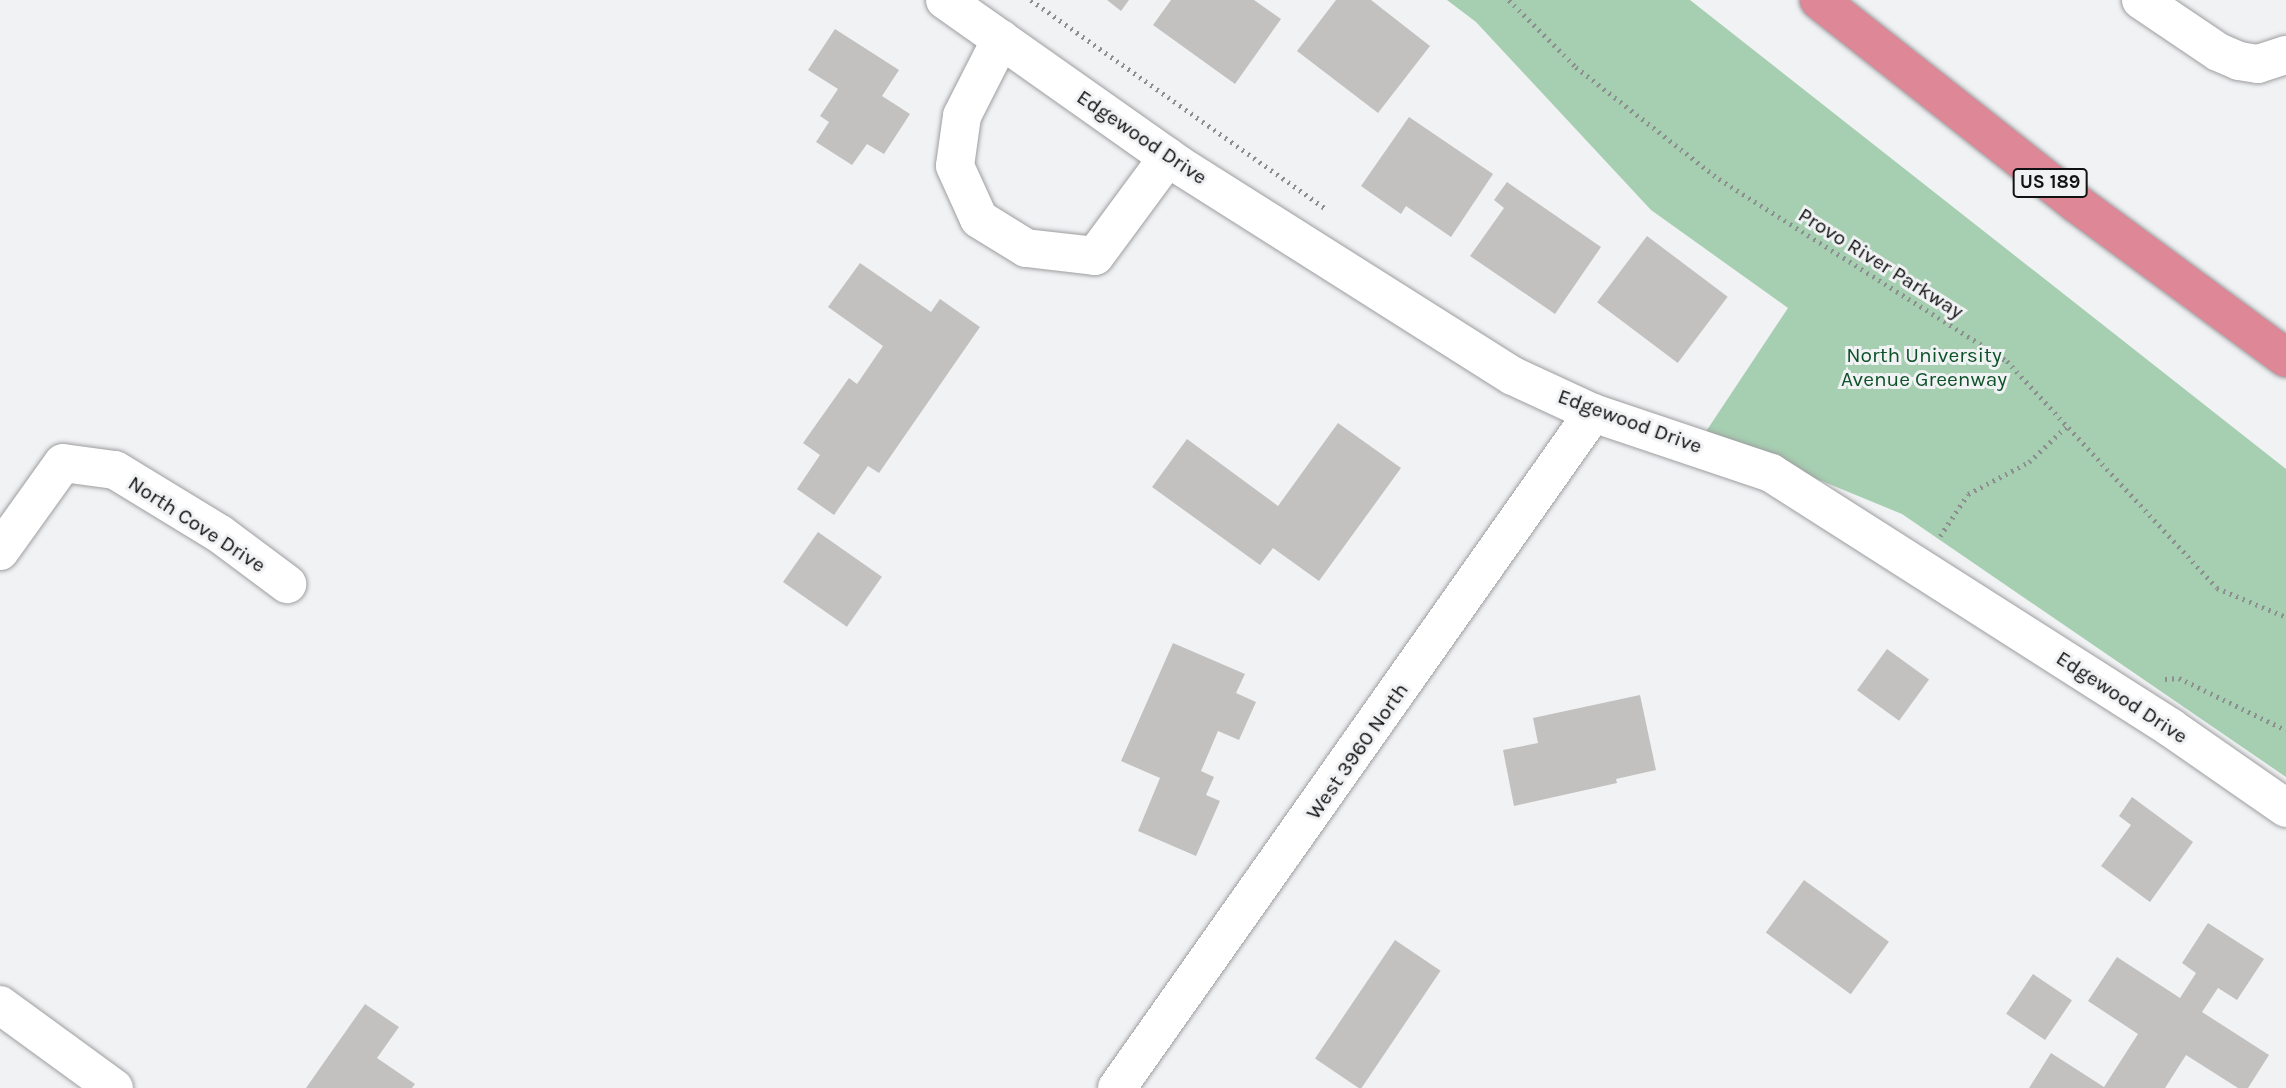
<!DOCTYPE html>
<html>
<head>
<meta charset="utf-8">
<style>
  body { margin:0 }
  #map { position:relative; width:2286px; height:1088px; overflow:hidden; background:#f1f2f4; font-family:Karla,sans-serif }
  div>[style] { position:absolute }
  .green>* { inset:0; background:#a6ceb0 }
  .building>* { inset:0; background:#c2c1bf; transform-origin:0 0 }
  .path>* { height:4.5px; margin-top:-2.25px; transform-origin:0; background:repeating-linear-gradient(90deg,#8d8e8f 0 2px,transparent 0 7px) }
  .roads { filter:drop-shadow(0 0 2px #9e9ea0) drop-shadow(0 0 2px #9e9ea0) }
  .minor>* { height:38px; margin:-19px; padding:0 19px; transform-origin:19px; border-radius:19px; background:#fff }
  .highway>* { height:38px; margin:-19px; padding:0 19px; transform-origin:19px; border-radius:19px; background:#dd8797 }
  span { translate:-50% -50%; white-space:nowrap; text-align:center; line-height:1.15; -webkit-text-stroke:6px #f1f2f4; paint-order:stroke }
  .shield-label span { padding:2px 5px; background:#f1f2f4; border:2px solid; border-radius:5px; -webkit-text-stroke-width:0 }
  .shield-label { font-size:19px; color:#121213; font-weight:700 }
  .street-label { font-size:21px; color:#121213 }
  .park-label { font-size:21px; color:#0e522a }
</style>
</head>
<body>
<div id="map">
  <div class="green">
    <i style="clip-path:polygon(1447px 0,1690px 0,2286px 469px,2286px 777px,1902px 514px,1705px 433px,1788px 308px,1651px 210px,1476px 22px)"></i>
  </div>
  <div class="building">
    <i style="clip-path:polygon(1107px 0,1129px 0,1121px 11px)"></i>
    <i style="clip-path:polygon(1171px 0,1254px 0,1281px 19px,1235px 84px,1153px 25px)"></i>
    <i style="clip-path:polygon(1336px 0,1371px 0,1430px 46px,1378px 113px,1297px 51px)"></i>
    <i style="clip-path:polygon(835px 29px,899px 70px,882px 96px,910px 114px,884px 154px,867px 144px,852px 165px,816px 142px,829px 122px,820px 116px,838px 89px,808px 70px)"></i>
    <i style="clip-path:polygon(1409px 117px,1493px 174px,1451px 237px,1406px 206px,1401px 214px,1361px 186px)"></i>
    <i style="clip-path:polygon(1507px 182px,1601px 247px,1555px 314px,1470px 256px,1504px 208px,1494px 200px)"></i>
    <i style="left:1647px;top:236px;width:101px;height:83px;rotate:37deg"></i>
    <i style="clip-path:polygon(860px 263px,931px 312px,940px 299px,980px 327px,879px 473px,868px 466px,834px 515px,797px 489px,820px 455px,803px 443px,849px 378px,857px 384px,883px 346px,828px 307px)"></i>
    <i style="clip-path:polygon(1338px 423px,1401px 468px,1319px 581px,1273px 548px,1260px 565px,1152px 487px,1187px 439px,1278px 506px)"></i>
    <i style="left:818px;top:532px;width:78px;height:61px;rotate:35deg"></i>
    <i style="clip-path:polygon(1173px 643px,1245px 674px,1236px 693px,1256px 702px,1239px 740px,1218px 731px,1201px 771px,1214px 777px,1206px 795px,1220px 801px,1196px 856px,1138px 831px,1160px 778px,1121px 761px)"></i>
    <i style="left:1887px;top:649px;width:52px;height:51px;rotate:36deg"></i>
    <i style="clip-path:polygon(1640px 695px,1656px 770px,1616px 779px,1617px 783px,1514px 806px,1503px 750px,1538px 743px,1533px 718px)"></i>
    <i style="clip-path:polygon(2132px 797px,2193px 842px,2150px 902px,2101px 866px,2131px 825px,2119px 816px)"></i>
    <i style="left:1804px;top:880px;width:105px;height:65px;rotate:36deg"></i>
    <i style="clip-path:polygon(2208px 923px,2264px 959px,2237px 1000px,2218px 988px,2202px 1012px,2269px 1055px,2248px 1088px,2238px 1088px,2186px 1055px,2165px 1088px,2029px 1088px,2051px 1053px,2104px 1087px,2138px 1034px,2088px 1001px,2117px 957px,2180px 998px,2196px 973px,2182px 963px)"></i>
    <i style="left:1395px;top:940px;width:55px;height:143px;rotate:34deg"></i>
    <i style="left:2033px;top:974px;width:47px;height:48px;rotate:34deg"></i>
    <i style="clip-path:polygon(365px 1004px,399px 1027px,377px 1058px,415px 1084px,412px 1088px,306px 1088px)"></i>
  </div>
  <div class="path">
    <i style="left:1031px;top:0;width:362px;rotate:35.3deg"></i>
    <i style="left:1509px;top:0;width:95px;rotate:45deg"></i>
    <i style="left:1576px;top:67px;width:182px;rotate:38.1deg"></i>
    <i style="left:1719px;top:179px;width:341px;rotate:32.3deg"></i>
    <i style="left:2007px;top:361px;width:309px;rotate:47.2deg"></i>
    <i style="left:2217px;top:588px;width:75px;rotate:22.8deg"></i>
    <i style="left:1940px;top:536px;width:50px;rotate:-56.3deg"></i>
    <i style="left:1968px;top:494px;width:69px;rotate:-27.7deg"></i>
    <i style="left:2029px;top:462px;width:52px;rotate:-43.5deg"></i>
    <i style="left:2165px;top:679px;width:14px;rotate:-4deg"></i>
    <i style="left:2179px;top:678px;width:119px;rotate:25.9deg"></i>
  </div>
  <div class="roads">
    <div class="minor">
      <i style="left:945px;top:0;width:286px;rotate:35.2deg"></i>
      <i style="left:1179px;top:165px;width:395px;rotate:32.3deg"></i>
      <i style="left:1513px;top:376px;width:88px;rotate:24.8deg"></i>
      <i style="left:1593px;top:413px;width:188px;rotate:18.6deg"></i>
      <i style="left:1771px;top:473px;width:474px;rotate:32.5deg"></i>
      <i style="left:2171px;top:728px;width:140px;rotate:34.8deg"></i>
      <i style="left:2141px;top:0;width:93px;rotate:34deg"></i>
      <i style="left:2218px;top:52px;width:23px;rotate:23deg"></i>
      <i style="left:2239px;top:61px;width:19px;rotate:9deg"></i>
      <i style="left:2258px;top:64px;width:29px;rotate:-18deg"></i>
      <i style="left:1001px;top:39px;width:86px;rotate:116.9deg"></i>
      <i style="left:962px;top:116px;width:50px;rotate:98deg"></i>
      <i style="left:955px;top:166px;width:58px;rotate:65.6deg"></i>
      <i style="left:979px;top:219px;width:55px;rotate:31.7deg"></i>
      <i style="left:1026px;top:248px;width:69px;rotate:6.6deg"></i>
      <i style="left:1095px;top:256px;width:123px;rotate:-53.6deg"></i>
      <i style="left:0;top:551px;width:108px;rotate:-54.4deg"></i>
      <i style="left:63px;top:463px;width:52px;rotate:7.7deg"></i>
      <i style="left:115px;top:470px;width:123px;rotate:31.4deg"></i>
      <i style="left:220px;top:534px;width:84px;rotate:36.7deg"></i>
      <i style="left:0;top:1005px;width:141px;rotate:36.1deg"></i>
      <i style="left:1117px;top:1088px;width:826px;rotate:-54.81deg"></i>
    </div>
    <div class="highway">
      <i style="left:1819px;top:0;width:328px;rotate:38.3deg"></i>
      <i style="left:2076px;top:203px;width:261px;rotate:36.4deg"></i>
    </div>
  </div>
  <div class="shield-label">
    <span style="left:2050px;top:183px">US 189</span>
  </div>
  <div class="street-label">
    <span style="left:1142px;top:137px;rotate:34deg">Edgewood Drive</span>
    <span style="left:1881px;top:263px;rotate:32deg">Provo River Parkway</span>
    <span style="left:1630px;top:421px;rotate:20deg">Edgewood Drive</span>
    <span style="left:197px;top:524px;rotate:33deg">North Cove Drive</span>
    <span style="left:2122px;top:697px;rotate:33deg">Edgewood Drive</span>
    <span style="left:1357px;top:751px;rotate:-55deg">West 3960 North</span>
  </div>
  <div class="park-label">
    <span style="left:1924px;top:367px">North University<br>Avenue Greenway</span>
  </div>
</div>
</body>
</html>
